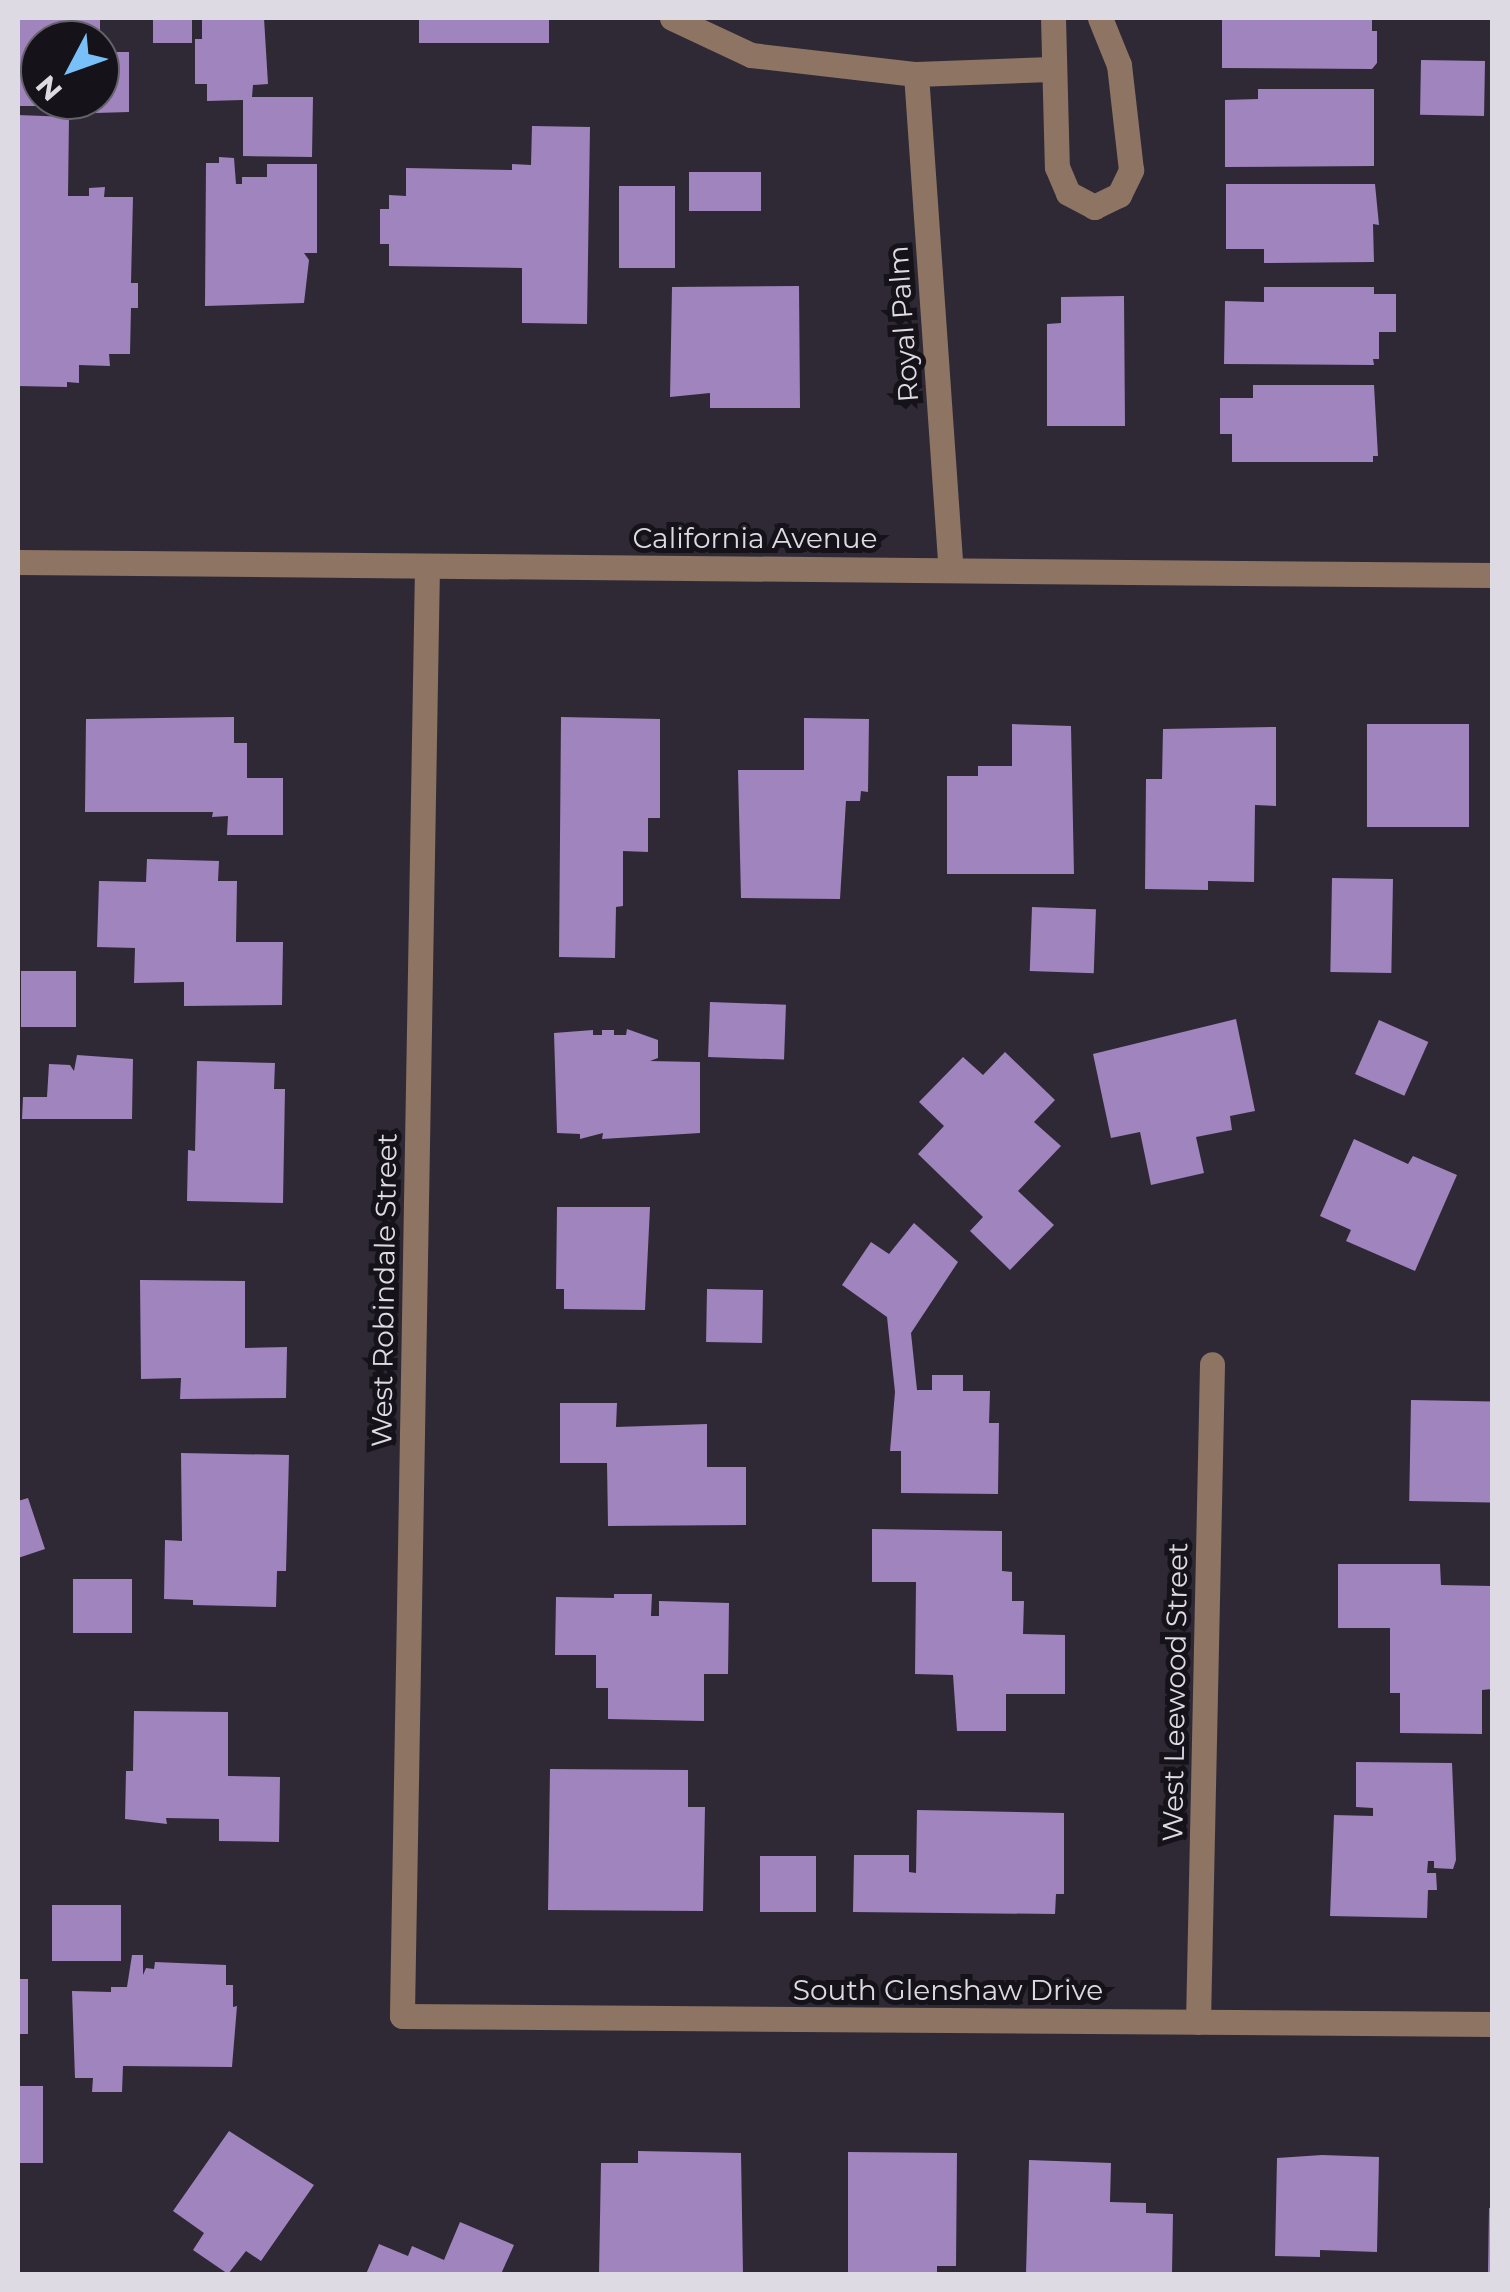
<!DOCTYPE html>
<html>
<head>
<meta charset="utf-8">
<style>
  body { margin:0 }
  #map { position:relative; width:1510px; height:2292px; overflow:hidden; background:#2f2936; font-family:Montserrat,sans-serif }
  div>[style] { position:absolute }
  .building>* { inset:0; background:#9f84be; transform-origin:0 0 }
  .minor>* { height:25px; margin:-12.5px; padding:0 12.5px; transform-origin:12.5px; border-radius:12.5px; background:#8d7463 }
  span { translate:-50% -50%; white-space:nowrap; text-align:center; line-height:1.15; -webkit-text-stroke:10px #151319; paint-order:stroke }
  .street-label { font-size:28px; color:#dedae3 }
  .frame { position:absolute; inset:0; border:20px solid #dedae3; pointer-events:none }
  .north { position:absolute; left:20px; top:20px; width:100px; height:100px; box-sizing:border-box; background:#151319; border:2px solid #65636a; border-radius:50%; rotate:229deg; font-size:28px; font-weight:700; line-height:40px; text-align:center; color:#dedae3 }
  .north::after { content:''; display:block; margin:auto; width:35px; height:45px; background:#79bff8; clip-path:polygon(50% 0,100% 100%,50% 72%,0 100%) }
</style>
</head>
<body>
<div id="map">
  <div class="building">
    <i style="clip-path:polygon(18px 18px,100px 18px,100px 40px,40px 40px,40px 100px,100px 100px,100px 52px,129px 52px,129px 112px,95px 113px,96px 106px,18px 106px)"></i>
    <i style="left:153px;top:18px;width:39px;height:25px"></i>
    <i style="clip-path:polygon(202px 18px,264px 18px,268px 84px,253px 85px,252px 97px,313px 97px,312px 157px,243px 156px,243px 100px,207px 101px,207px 84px,195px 84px,195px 39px,202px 39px)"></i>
    <i style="left:419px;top:18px;width:130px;height:25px"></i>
    <i style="clip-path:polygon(1222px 18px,1372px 18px,1372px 31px,1377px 31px,1377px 63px,1372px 69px,1222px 68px)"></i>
    <i style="left:1485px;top:61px;width:55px;height:64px;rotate:91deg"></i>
    <i style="clip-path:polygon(1258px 89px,1374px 89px,1374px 166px,1225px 167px,1225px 100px,1258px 99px)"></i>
    <i style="clip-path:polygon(18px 115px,69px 117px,68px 196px,89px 196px,89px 188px,105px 187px,104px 197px,133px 197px,131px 283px,138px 283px,138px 308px,131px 308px,130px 354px,109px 354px,110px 366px,79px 365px,79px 383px,67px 382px,67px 387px,18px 386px)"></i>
    <i style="clip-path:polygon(532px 126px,590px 127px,587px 324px,522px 323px,522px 268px,389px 266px,389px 244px,380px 244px,380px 209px,389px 209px,389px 195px,406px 196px,406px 168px,512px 170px,512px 164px,531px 165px)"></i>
    <i style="clip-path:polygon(219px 157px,234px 158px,236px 184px,242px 184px,242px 177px,267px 177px,267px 164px,317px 164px,317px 253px,304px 253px,309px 260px,304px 303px,205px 306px,206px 163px,219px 163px)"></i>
    <i style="left:761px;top:172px;width:39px;height:72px;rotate:90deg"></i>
    <i style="clip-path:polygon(1226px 184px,1375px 184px,1379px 225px,1373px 224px,1374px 262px,1264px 263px,1264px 249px,1226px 249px)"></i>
    <i style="left:619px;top:186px;width:56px;height:82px"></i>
    <i style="clip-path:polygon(799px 286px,800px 408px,710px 408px,710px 393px,670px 397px,672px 287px)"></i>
    <i style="clip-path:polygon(1264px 287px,1374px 287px,1374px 294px,1396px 294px,1396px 332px,1379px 332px,1379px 359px,1373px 359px,1374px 365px,1224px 364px,1225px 301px,1264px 302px)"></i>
    <i style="clip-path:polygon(1124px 296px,1125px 426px,1047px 426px,1047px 324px,1061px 323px,1061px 297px)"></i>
    <i style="clip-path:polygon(1253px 385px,1374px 385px,1378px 456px,1373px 456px,1373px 462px,1232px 462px,1232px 434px,1220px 434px,1220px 398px,1253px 398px)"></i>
    <i style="clip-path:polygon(234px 717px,234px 743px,247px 743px,247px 778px,283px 778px,283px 835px,227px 835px,228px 816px,212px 817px,213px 812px,85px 812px,86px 719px)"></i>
    <i style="clip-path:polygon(561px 717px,660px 719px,660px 818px,648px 818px,648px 852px,623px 851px,623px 906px,616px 907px,615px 958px,559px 957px)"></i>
    <i style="clip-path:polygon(804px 718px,869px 719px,868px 792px,861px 791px,860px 801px,846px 801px,840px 899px,741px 898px,738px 770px,804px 770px)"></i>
    <i style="clip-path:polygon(1012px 724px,1071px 726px,1074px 874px,947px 874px,947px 776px,978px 776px,978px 766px,1012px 766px)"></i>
    <i style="left:1469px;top:724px;width:103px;height:102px;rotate:90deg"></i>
    <i style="clip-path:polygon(1276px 727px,1276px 806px,1255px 805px,1254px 882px,1208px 881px,1208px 890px,1145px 889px,1146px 779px,1162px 779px,1163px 729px)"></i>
    <i style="clip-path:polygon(147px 859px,219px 861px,218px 881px,237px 881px,236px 942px,283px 942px,282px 1005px,184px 1006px,184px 982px,134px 983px,135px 948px,97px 947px,99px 881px,146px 882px)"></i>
    <i style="left:1332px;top:878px;width:61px;height:94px;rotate:1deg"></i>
    <i style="left:1032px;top:907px;width:64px;height:64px;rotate:2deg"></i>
    <i style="left:21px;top:971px;width:55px;height:56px"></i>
    <i style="left:710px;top:1002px;width:76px;height:55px;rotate:2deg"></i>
    <i style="clip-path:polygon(1236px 1019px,1255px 1111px,1230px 1116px,1232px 1130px,1196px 1137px,1204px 1173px,1151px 1185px,1140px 1132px,1111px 1138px,1093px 1054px)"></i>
    <i style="left:1379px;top:1020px;width:54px;height:59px;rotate:24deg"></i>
    <i style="clip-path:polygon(627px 1029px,658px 1040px,658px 1058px,650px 1061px,700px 1062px,700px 1133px,602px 1139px,603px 1133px,580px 1139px,580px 1134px,557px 1133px,554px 1033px,593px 1030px,593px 1035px,602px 1035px,602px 1030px,614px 1030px,614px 1035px,626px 1035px)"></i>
    <i style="clip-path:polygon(1005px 1052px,1055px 1100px,1034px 1122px,1061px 1146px,1018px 1191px,1054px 1225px,1010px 1270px,970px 1231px,983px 1217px,918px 1154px,944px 1126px,919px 1102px,963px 1057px,983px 1075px)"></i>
    <i style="clip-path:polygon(77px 1055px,133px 1059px,132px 1119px,22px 1119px,23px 1097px,47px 1097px,49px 1064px,70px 1065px,74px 1071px)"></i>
    <i style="clip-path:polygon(197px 1061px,275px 1063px,274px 1089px,285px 1089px,283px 1203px,187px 1201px,188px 1150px,195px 1151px)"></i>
    <i style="clip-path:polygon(1354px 1139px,1408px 1164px,1413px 1156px,1457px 1175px,1415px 1271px,1346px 1241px,1351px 1230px,1320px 1216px)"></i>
    <i style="clip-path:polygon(557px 1207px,650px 1207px,645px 1310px,564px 1309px,564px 1289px,556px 1289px)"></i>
    <i style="clip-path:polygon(914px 1223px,958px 1262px,911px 1333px,917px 1390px,932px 1390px,932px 1375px,963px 1375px,963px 1391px,990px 1391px,989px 1423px,999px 1423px,998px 1494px,901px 1493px,901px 1451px,890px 1451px,895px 1392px,887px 1317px,842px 1285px,871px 1242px,889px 1254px)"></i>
    <i style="clip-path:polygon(140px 1280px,245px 1281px,245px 1348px,287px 1347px,286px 1398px,180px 1399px,181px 1378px,141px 1379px)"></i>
    <i style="left:707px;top:1289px;width:56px;height:53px;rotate:1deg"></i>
    <i style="left:1411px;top:1400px;width:81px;height:101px;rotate:1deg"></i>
    <i style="clip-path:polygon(560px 1403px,617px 1403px,616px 1427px,707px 1424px,707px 1467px,746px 1467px,746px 1525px,608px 1526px,607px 1463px,560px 1463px)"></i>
    <i style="clip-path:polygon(181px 1453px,289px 1455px,286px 1571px,277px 1571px,276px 1607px,193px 1605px,193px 1600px,164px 1599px,165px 1540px,182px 1541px)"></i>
    <i style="clip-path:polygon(28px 1498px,45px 1549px,18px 1558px,18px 1501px)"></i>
    <i style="clip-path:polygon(872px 1529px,1002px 1531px,1002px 1571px,1012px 1572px,1012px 1601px,1024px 1601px,1023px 1634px,1065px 1635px,1065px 1694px,1006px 1694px,1006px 1731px,957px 1731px,953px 1675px,915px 1674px,916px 1582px,872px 1582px)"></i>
    <i style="clip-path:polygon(1338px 1564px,1440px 1564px,1441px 1585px,1492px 1586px,1492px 1689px,1482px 1690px,1482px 1734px,1400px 1733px,1400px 1693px,1390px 1693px,1390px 1628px,1338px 1628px)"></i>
    <i style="left:73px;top:1579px;width:59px;height:54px"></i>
    <i style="clip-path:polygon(614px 1594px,652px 1594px,651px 1616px,659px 1616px,659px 1601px,729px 1603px,728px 1674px,704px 1674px,704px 1721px,608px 1719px,608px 1688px,596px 1688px,596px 1655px,555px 1655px,556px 1597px,614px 1598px)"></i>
    <i style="clip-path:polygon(134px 1711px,228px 1712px,228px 1776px,280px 1777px,279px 1842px,219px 1841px,219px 1819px,166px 1818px,167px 1824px,125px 1819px,126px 1771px,133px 1771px)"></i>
    <i style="clip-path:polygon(1356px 1762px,1452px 1763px,1456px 1860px,1453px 1869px,1434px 1868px,1434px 1861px,1428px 1861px,1427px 1873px,1436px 1873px,1437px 1890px,1428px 1890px,1427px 1918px,1330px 1916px,1334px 1815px,1373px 1816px,1373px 1808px,1356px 1807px)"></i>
    <i style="clip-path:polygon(550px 1769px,688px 1770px,688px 1807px,705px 1807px,703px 1911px,548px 1910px)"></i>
    <i style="clip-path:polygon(917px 1810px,1064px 1813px,1064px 1894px,1056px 1894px,1055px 1914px,853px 1912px,854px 1855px,909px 1855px,909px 1872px,916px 1873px)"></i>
    <i style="left:760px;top:1856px;width:56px;height:56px"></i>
    <i style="left:121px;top:1905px;width:56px;height:69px;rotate:90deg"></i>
    <i style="clip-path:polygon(132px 1955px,143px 1955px,143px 1975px,146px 1968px,154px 1969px,155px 1962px,226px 1965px,226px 1985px,233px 1985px,233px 2007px,237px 2006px,232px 2067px,123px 2066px,122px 2092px,92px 2092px,93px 2078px,75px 2078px,72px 1991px,111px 1992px,111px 1987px,127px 1987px)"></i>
    <i style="left:18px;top:1979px;width:10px;height:55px"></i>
    <i style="left:18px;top:2086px;width:25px;height:77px"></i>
    <i style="clip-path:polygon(229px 2131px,314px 2185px,261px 2261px,246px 2251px,228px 2274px,193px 2250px,204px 2233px,173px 2211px)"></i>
    <i style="clip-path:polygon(638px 2151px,741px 2153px,743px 2274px,599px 2274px,601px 2163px,638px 2163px)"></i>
    <i style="clip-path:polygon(848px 2152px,957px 2153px,956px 2266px,937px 2266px,937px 2274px,848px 2274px)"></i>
    <i style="clip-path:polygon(1322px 2155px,1379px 2157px,1377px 2252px,1320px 2250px,1320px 2257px,1275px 2256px,1277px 2158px)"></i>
    <i style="clip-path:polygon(1029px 2160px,1111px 2163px,1110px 2202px,1146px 2203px,1146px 2213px,1173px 2214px,1172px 2274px,1026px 2274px)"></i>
    <i style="clip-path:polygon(1489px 2208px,1492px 2208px,1492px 2274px,1488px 2274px)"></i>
    <i style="clip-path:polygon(460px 2222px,514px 2245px,501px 2274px,366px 2274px,379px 2244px,408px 2256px,412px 2246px,444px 2260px)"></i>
  </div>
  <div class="minor">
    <i style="left:672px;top:18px;width:87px;rotate:25.1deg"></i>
    <i style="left:751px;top:55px;width:166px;rotate:6.6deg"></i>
    <i style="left:916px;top:74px;width:135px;rotate:-2.1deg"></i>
    <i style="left:1053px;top:18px;width:149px;rotate:88.5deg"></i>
    <i style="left:1057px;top:167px;width:28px;rotate:67deg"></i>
    <i style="left:1068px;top:193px;width:30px;rotate:28deg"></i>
    <i style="left:1094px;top:207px;width:28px;rotate:-26deg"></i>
    <i style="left:1119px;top:195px;width:28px;rotate:-64deg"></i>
    <i style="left:1131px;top:170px;width:106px;rotate:-96.5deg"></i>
    <i style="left:1119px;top:65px;width:51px;rotate:-112deg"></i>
    <i style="left:916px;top:74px;width:497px;rotate:86deg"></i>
    <i style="left:18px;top:562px;width:1474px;rotate:0.51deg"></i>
    <i style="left:427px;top:566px;width:1450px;rotate:90.99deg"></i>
    <i style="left:402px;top:2016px;width:1090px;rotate:0.42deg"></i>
    <i style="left:1198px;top:2022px;width:658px;rotate:-88.78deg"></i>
  </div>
  <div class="street-label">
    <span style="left:903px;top:324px;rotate:-94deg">Royal Palm</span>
    <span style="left:755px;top:538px">California Avenue</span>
    <span style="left:384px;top:1290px;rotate:-89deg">West Robindale Street</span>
    <span style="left:1175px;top:1692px;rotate:-89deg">West Leewood Street</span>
    <span style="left:948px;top:1990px">South Glenshaw Drive</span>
  </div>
  <div class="frame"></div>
  <div class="north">N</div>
</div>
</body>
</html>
